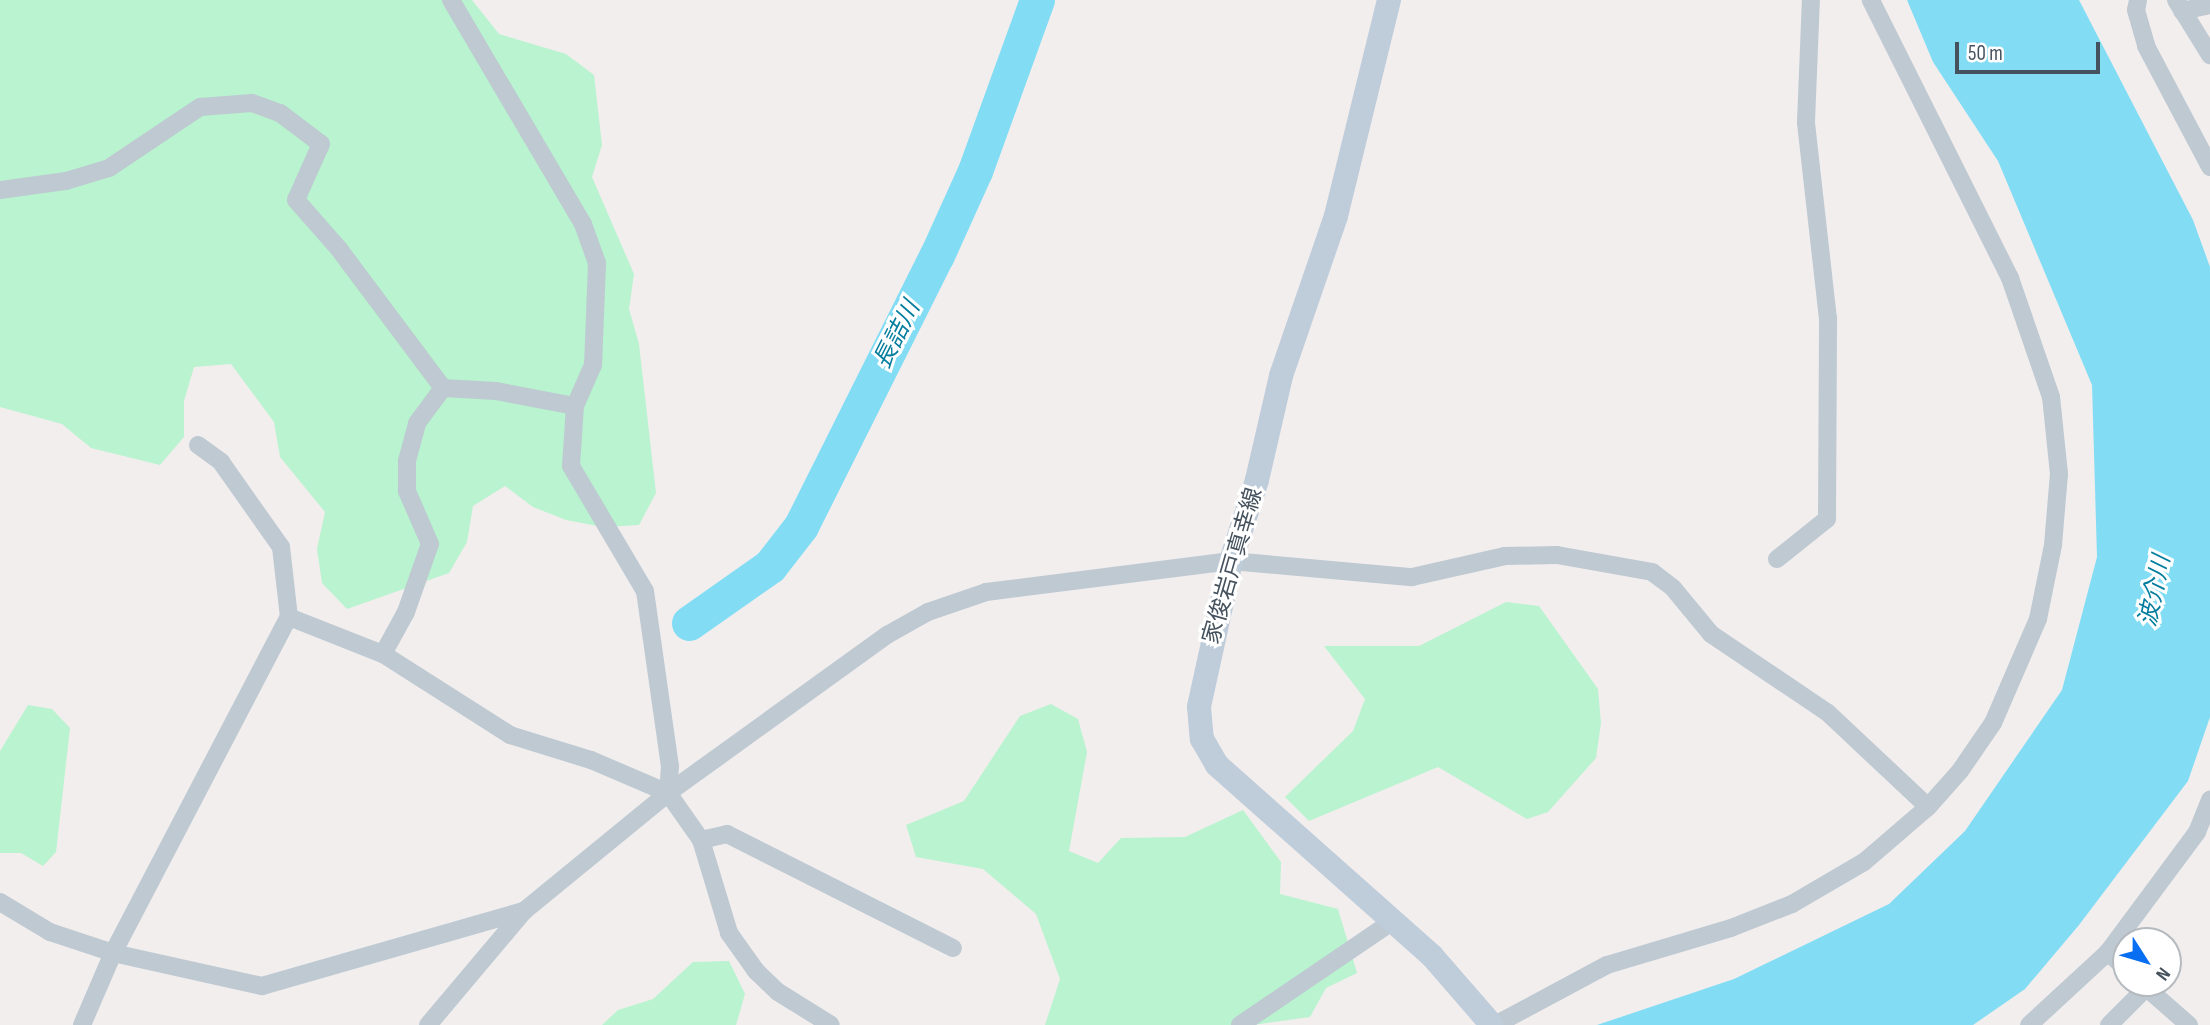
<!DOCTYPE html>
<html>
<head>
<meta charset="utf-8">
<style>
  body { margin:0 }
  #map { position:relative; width:2210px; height:1025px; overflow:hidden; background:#f2eeee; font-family:"Sofia Sans Condensed","Noto Sans JP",sans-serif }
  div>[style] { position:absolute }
  .green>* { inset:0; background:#b9f3cf }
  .water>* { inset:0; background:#82ddf4 }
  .river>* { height:35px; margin:-17.5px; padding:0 17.5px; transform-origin:17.5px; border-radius:17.5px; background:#82ddf4 }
  .street>* { height:18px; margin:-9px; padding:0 9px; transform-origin:9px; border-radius:9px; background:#bec9d2 }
  .secondary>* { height:24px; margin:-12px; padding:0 12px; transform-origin:12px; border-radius:12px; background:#bfccda }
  span { translate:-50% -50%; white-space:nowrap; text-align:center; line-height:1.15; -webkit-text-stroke:6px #fff; paint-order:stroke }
  .street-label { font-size:23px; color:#45525e }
  .water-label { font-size:24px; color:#037d9d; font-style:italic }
  .north { position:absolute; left:2112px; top:927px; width:70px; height:70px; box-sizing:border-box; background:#fff; border:2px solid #b5babf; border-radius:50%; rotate:127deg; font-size:19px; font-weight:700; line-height:28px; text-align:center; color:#45525e }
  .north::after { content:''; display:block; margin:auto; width:24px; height:32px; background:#086ef2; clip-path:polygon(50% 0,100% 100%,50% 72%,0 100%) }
  .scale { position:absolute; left:1955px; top:42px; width:145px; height:32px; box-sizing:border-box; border:4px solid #45525e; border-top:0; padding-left:9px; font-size:21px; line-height:24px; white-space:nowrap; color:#45525e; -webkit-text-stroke:5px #fff; paint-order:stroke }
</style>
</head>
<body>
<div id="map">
  <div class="green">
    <i style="clip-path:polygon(0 0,472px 0,499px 34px,566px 54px,594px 75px,602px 145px,592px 177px,634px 274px,629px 309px,639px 344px,656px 493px,639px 525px,603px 527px,566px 520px,533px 507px,505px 486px,473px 506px,467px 542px,449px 573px,347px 609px,322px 583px,317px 549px,325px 512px,280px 457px,274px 422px,231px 364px,194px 367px,184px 401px,184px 437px,160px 465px,91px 448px,62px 424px,0 407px)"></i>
    <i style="clip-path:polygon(1506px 602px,1539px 606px,1598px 689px,1601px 723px,1596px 758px,1548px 812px,1527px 819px,1438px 767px,1309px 821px,1285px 797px,1353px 731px,1365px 699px,1324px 646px,1419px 646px)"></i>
    <i style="clip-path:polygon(1051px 704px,1078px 719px,1087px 752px,1069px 851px,1098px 863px,1121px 838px,1185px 837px,1243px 810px,1281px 862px,1280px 894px,1338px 909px,1357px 973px,1326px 988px,1310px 1017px,1253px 1025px,1045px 1025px,1060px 979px,1036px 914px,983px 869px,916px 857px,906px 825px,964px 801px,1020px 716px)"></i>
    <i style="clip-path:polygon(28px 705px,52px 709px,70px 728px,56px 852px,43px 866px,21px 853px,0 853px,0 751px)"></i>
    <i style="clip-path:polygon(729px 961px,745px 994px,736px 1025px,602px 1025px,618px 1010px,653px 999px,693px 962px)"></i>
  </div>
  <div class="water">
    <i style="clip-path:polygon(1907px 0,2079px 0,2193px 220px,2210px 267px,2210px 717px,2188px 781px,2079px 925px,2025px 989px,1973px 1025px,1597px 1025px,1734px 979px,1889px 904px,1965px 831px,2062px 690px,2097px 557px,2092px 385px,1998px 161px,1933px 62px)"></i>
  </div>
  <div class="river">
    <i style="left:689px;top:623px;width:99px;rotate:-35.1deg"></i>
    <i style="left:770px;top:566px;width:51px;rotate:-52.2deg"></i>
    <i style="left:801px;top:526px;width:303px;rotate:-63.4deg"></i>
    <i style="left:937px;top:255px;width:92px;rotate:-65.7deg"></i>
    <i style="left:975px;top:171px;width:182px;rotate:-70.1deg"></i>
  </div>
  <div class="street">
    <i style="left:451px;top:0;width:260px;rotate:59.5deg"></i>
    <i style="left:583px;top:224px;width:41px;rotate:70.3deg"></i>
    <i style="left:597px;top:263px;width:102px;rotate:92.2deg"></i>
    <i style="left:593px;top:365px;width:45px;rotate:113.7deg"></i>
    <i style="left:575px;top:406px;width:60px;rotate:93.8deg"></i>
    <i style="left:571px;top:466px;width:145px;rotate:59.4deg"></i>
    <i style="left:645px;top:591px;width:177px;rotate:81.9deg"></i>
    <i style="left:670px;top:766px;width:27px;rotate:94deg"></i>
    <i style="left:2138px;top:0;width:10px;rotate:101deg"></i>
    <i style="left:2136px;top:10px;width:37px;rotate:74deg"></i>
    <i style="left:2146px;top:46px;width:137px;rotate:62.1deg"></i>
    <i style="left:2176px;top:0;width:65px;rotate:58.3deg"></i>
    <i style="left:2182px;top:11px;width:29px;rotate:-12deg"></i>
    <i style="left:0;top:190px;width:67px;rotate:-7.8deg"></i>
    <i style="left:66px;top:181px;width:45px;rotate:-16.8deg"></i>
    <i style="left:109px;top:168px;width:110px;rotate:-33.8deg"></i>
    <i style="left:200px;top:107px;width:52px;rotate:-4.4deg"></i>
    <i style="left:252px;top:103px;width:30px;rotate:20deg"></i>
    <i style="left:280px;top:113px;width:51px;rotate:37.1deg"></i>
    <i style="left:321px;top:144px;width:61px;rotate:114.1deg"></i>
    <i style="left:296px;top:200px;width:65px;rotate:48.7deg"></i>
    <i style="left:339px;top:249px;width:174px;rotate:53.2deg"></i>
    <i style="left:443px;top:388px;width:53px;rotate:3.2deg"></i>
    <i style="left:496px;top:391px;width:80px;rotate:10.8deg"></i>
    <i style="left:198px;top:445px;width:29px;rotate:36deg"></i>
    <i style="left:221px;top:462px;width:104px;rotate:54.8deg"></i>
    <i style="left:281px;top:547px;width:70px;rotate:83.5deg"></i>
    <i style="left:1777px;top:559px;width:64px;rotate:-38.7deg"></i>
    <i style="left:1827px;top:519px;width:200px;rotate:-89.7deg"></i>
    <i style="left:1828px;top:319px;width:198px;rotate:-96.4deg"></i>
    <i style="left:1806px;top:122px;width:122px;rotate:-87.7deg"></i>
    <i style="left:383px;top:654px;width:48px;rotate:-61.3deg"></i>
    <i style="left:406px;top:612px;width:72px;rotate:-70.6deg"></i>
    <i style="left:430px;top:544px;width:58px;rotate:-113.5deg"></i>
    <i style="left:407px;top:491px;width:30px;rotate:-90deg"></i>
    <i style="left:407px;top:461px;width:39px;rotate:-75deg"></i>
    <i style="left:417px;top:423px;width:44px;rotate:-53.4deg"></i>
    <i style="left:701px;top:840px;width:27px;rotate:-13deg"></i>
    <i style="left:727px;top:834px;width:253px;rotate:26.8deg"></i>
    <i style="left:0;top:902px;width:58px;rotate:31deg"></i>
    <i style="left:50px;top:932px;width:66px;rotate:18.4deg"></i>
    <i style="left:113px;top:953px;width:153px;rotate:12.5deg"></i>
    <i style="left:262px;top:986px;width:273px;rotate:-16deg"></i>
    <i style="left:2126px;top:969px;width:25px;rotate:-137deg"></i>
    <i style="left:2108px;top:952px;width:149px;rotate:-53.4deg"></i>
    <i style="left:2197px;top:832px;width:35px;rotate:-68deg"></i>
    <i style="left:2141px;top:983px;width:64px;rotate:41.2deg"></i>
    <i style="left:82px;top:1025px;width:78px;rotate:-66.7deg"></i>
    <i style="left:113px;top:953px;width:379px;rotate:-62.4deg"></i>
    <i style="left:289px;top:617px;width:101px;rotate:21.5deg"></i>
    <i style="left:383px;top:654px;width:151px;rotate:32.5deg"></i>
    <i style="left:510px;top:735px;width:85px;rotate:17.2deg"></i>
    <i style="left:591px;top:760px;width:84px;rotate:23.2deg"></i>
    <i style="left:668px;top:793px;width:57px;rotate:54.9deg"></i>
    <i style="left:701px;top:840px;width:97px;rotate:73.2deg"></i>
    <i style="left:729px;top:933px;width:47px;rotate:54.6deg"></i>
    <i style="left:756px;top:971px;width:30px;rotate:44deg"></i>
    <i style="left:778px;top:992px;width:62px;rotate:31.9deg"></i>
    <i style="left:428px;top:1025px;width:149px;rotate:-49.9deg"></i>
    <i style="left:524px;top:911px;width:186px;rotate:-39.3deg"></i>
    <i style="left:668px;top:793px;width:270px;rotate:-35.8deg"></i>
    <i style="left:887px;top:635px;width:47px;rotate:-29.3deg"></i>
    <i style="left:928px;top:612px;width:61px;rotate:-19deg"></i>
    <i style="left:986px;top:592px;width:247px;rotate:-7.2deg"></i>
    <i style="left:1231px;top:561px;width:182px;rotate:5.1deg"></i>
    <i style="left:1412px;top:577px;width:95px;rotate:-12.7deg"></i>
    <i style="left:1505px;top:556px;width:52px;rotate:-1.1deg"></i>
    <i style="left:1557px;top:555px;width:97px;rotate:10.1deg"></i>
    <i style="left:1652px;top:572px;width:26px;rotate:37deg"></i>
    <i style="left:1673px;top:588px;width:60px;rotate:50.4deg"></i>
    <i style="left:1711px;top:634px;width:141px;rotate:34deg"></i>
    <i style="left:1828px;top:713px;width:137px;rotate:43.2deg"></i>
    <i style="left:1240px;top:1025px;width:185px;rotate:-34.2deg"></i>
    <i style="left:1495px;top:1025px;width:127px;rotate:-28.2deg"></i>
    <i style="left:1607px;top:965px;width:129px;rotate:-16.6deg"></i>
    <i style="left:1731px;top:928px;width:66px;rotate:-21.5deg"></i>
    <i style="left:1792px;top:904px;width:83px;rotate:-30.3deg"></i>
    <i style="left:1864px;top:862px;width:84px;rotate:-40.7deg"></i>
    <i style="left:1928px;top:807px;width:48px;rotate:-48.4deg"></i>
    <i style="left:1960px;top:771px;width:58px;rotate:-55.5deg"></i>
    <i style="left:1993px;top:723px;width:113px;rotate:-66.6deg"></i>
    <i style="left:2038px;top:619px;width:76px;rotate:-78.5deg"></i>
    <i style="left:2053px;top:545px;width:71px;rotate:-85.2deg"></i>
    <i style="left:2059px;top:474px;width:77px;rotate:-95.9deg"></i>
    <i style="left:2051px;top:397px;width:126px;rotate:-109deg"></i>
    <i style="left:2010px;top:278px;width:311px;rotate:-116.6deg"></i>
    <i style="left:2029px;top:1025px;width:108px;rotate:-42.7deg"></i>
    <i style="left:2109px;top:1025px;width:52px;rotate:-45deg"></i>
  </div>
  <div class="secondary">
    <i style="left:1389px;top:0;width:222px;rotate:103.8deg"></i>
    <i style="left:1336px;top:216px;width:169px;rotate:109deg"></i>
    <i style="left:1281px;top:376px;width:107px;rotate:103deg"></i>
    <i style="left:1257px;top:480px;width:85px;rotate:107.8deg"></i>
    <i style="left:1231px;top:561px;width:149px;rotate:102.4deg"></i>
    <i style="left:1199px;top:707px;width:32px;rotate:85deg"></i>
    <i style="left:1202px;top:739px;width:30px;rotate:60deg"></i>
    <i style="left:1217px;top:765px;width:288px;rotate:41.6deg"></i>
    <i style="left:1432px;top:956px;width:91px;rotate:49deg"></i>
  </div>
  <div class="street-label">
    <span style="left:1233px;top:566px;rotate:-74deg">家俊岩戸真幸線</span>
  </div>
  <div class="water-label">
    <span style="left:897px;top:335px;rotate:-63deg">長詰川</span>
    <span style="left:2155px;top:591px;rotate:-78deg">波介川</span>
  </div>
  <div class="north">N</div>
  <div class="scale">50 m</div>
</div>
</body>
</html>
